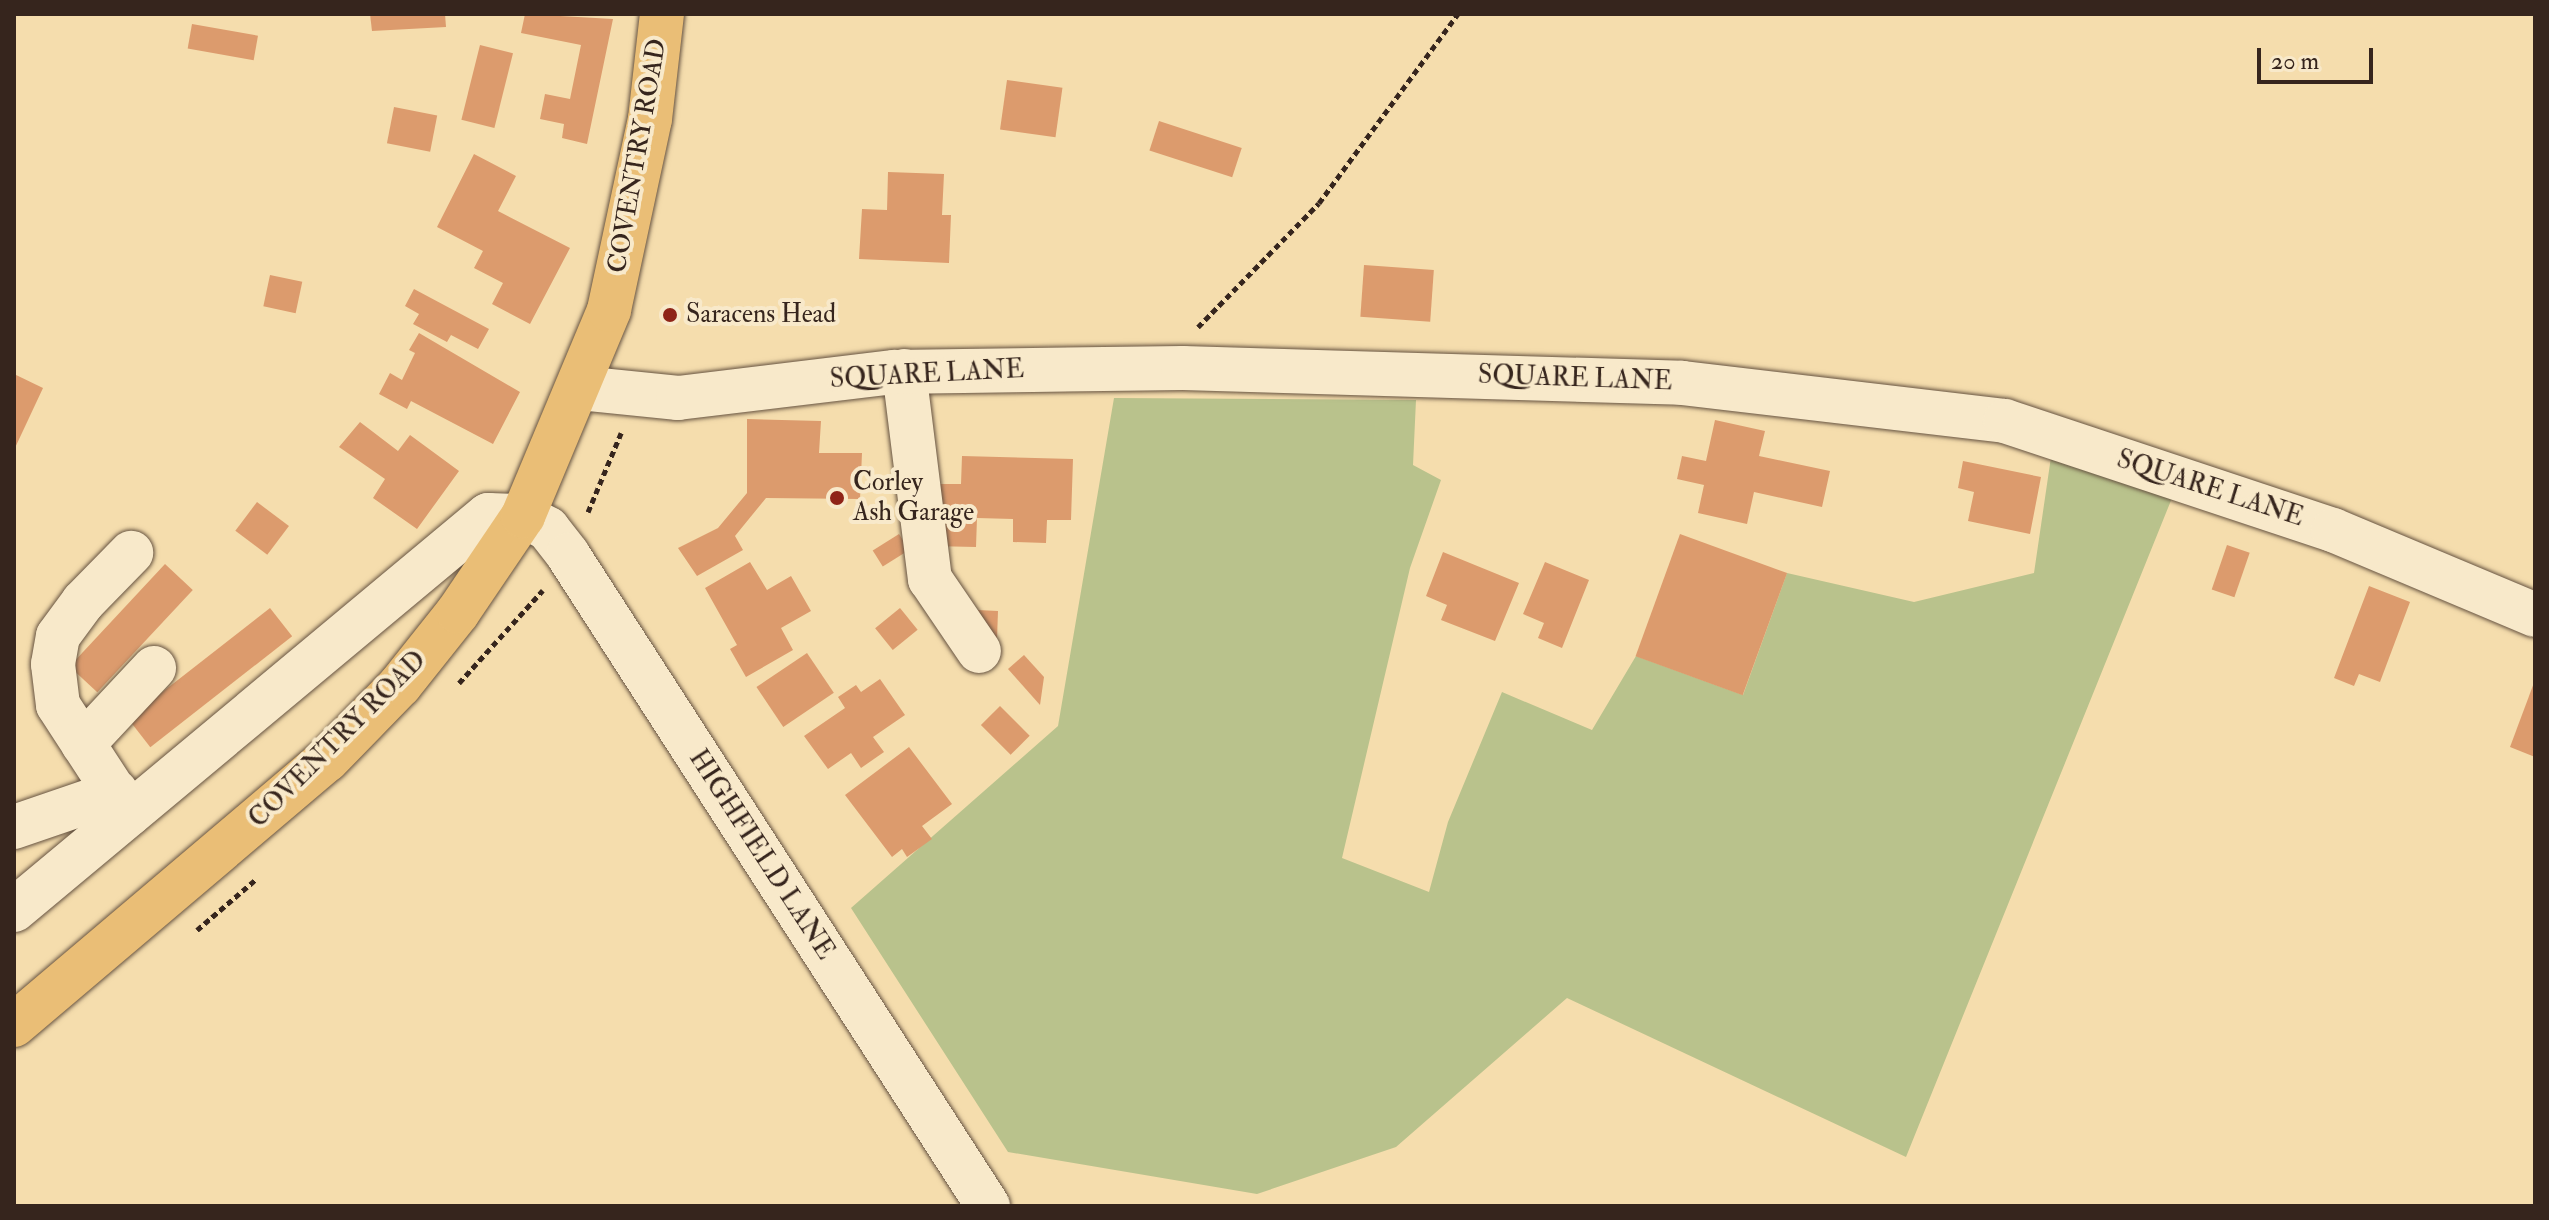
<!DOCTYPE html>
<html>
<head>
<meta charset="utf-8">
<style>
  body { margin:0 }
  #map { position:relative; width:2549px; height:1220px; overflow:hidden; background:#f5ddad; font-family:"IM FELL Double Pica",serif }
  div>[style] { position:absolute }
  .green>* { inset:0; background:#b9c28c }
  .building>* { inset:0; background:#dc9b6d; transform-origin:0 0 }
  .path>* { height:5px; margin-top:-2.5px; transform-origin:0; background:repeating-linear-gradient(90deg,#36251d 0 6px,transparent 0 10px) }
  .roads { filter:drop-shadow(0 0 2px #665341) drop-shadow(0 0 2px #665341) }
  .minor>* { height:44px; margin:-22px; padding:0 22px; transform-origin:22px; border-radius:22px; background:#f8e9ca }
  .major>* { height:44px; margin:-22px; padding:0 22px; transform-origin:22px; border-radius:22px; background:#eabe76 }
  .dots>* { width:22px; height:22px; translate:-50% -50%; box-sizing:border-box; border:4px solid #f8e9ca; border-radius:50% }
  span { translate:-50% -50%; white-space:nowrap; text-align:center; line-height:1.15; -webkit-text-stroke:8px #f8e9ca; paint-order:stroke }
  .street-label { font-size:26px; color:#36251d }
  .poi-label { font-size:26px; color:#36251d }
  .left { translate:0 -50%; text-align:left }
  .frame { position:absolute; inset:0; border:16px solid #36251d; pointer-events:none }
  .scale { position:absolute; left:2257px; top:48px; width:116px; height:36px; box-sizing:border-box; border:4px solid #36251d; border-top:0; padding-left:10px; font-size:24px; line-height:28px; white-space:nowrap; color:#36251d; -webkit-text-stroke:6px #f8e9ca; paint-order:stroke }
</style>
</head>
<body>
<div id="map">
  <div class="green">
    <i style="clip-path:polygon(1114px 398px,1416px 400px,1413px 465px,1441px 480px,1410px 568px,1342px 858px,1429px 892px,1448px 822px,1502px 692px,1592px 730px,1636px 656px,1743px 695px,1787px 573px,1914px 602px,2034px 573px,2051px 457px,2172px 498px,1906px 1157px,1567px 998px,1396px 1147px,1257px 1194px,1008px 1152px,851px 908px,1058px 726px)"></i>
  </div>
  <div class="building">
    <i style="clip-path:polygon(370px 14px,445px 14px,446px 27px,372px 31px)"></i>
    <i style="clip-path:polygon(525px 14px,613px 19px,587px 144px,562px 138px,564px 124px,540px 119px,545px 94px,570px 99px,581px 45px,521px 33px)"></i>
    <i style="left:192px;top:24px;width:67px;height:25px;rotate:10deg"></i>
    <i style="left:480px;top:45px;width:34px;height:77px;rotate:14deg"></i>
    <i style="left:1007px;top:80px;width:56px;height:50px;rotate:8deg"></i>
    <i style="left:394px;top:107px;width:44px;height:37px;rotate:11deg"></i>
    <i style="left:1159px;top:121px;width:87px;height:31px;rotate:18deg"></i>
    <i style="clip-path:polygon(474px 154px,516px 176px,498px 211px,570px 248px,530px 324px,492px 304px,503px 283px,474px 268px,483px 251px,437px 227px)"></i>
    <i style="clip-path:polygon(888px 172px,944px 174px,942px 215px,951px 215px,949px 263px,859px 259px,862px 209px,887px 210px)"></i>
    <i style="left:1364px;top:265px;width:70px;height:52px;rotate:4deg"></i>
    <i style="left:270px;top:275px;width:33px;height:32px;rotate:12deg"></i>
    <i style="clip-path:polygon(414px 289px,489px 329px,478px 349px,451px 335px,447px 342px,413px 324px,419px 314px,405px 306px)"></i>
    <i style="clip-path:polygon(419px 333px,520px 392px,493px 444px,411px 401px,407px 409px,379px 394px,390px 373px,402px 380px,415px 353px,409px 350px)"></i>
    <i style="clip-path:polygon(14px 374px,43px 388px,14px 450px)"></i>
    <i style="clip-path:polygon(747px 419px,821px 421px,819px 453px,862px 453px,860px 499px,766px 498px,735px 536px,743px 550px,697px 576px,678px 548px,718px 528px,747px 493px)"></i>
    <i style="clip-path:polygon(1715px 420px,1765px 431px,1759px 456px,1830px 471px,1822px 507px,1754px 492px,1747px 524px,1698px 513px,1704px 485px,1677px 479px,1682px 456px,1706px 461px)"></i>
    <i style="clip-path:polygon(360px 422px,398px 451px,410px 435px,459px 471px,417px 529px,373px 498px,385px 479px,339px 447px)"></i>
    <i style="clip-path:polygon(962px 456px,1073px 459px,1071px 520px,1047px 520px,1046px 543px,1013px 542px,1013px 519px,977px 518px,976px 547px,931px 546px,933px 484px,961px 484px)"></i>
    <i style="clip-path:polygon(1963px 461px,2041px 477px,2030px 534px,1968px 521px,1974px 492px,1958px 488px)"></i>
    <i style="left:257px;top:502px;width:40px;height:36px;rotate:37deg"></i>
    <i style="left:899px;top:534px;width:19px;height:31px;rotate:58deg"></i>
    <i style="left:1680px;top:534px;width:114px;height:130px;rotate:20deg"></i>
    <i style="left:2227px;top:545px;width:24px;height:47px;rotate:19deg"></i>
    <i style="clip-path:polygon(1443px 552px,1519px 583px,1495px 641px,1441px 620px,1447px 605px,1426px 596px)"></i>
    <i style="clip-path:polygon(750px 562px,767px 590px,791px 576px,811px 611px,781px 628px,793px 650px,746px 677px,730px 649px,737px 645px,705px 588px)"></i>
    <i style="clip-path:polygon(1545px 562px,1589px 580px,1562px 648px,1538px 638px,1544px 623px,1523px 614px)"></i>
    <i style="left:165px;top:564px;width:38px;height:140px;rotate:43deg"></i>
    <i style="clip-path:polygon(2369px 586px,2410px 602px,2380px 682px,2359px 674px,2354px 686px,2334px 678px)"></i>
    <i style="left:270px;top:608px;width:36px;height:180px;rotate:52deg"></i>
    <i style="left:900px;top:608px;width:28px;height:32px;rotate:51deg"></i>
    <i style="clip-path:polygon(977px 610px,998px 611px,997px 639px)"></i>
    <i style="left:807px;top:653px;width:48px;height:61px;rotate:56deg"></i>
    <i style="clip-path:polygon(1024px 655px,1044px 677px,1040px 705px,1008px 669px)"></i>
    <i style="clip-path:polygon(880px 679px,905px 715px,873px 737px,884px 752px,861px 768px,851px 753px,828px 769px,804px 736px,845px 708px,838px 697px,856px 685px,861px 692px)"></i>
    <i style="clip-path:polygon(2535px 680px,2535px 757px,2510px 747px)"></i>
    <i style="left:1000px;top:706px;width:42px;height:27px;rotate:45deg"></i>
    <i style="clip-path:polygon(909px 747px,952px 804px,922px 826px,932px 839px,907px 857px,902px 849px,892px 857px,845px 795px)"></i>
  </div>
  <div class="path">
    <i style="left:1198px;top:327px;width:173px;rotate:-45.7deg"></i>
    <i style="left:1319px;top:203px;width:235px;rotate:-53.7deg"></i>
    <i style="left:588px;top:512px;width:86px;rotate:-67.3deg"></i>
    <i style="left:459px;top:683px;width:125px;rotate:-47.9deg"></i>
    <i style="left:197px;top:930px;width:78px;rotate:-40.8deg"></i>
  </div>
  <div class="roads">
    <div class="minor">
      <i style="left:904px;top:371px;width:210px;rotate:82.9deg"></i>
      <i style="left:930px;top:579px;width:87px;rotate:55.8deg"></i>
      <i style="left:580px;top:388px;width:99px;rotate:5.8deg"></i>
      <i style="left:678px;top:398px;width:218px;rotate:-6.9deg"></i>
      <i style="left:894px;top:372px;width:289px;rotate:-0.8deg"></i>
      <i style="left:1183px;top:368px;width:499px;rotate:1.7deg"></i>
      <i style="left:1682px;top:383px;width:325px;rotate:6.7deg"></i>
      <i style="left:2005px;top:421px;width:346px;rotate:18.4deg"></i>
      <i style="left:2333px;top:530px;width:219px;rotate:22.8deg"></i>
      <i style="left:83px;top:744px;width:104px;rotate:-46.9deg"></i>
      <i style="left:129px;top:814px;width:130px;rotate:-123.1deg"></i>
      <i style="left:58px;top:705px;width:41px;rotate:-97deg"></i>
      <i style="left:53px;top:664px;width:28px;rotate:-80deg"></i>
      <i style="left:58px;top:636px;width:42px;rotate:-53.7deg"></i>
      <i style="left:83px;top:602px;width:69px;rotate:-45.6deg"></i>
      <i style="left:14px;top:827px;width:108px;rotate:-18.9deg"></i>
      <i style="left:14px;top:910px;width:617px;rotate:-39.81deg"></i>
      <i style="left:488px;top:515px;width:35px;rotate:2deg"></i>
      <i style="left:523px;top:516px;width:28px;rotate:27deg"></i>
      <i style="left:548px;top:529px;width:33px;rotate:52deg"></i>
      <i style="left:568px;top:555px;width:775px;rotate:57.17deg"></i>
    </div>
    <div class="major">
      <i style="left:14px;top:1025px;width:410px;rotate:-40.3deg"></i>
      <i style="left:327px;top:760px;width:105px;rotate:-45.8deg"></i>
      <i style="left:400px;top:685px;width:93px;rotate:-51.5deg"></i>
      <i style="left:458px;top:612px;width:116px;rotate:-55.9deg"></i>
      <i style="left:523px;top:516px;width:223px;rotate:-67.3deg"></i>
      <i style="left:609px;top:310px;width:195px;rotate:-77.9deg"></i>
      <i style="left:650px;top:119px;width:106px;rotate:-83.5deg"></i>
    </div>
  </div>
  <div class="dots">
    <i style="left:670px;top:315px;background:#8f2418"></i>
    <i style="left:837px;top:498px;background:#8f2418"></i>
  </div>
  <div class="street-label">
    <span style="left:638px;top:156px;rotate:-80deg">COVENTRY ROAD</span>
    <span style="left:927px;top:375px;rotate:-3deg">SQUARE LANE</span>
    <span style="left:1575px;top:379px;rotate:2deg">SQUARE LANE</span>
    <span style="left:2210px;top:489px;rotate:18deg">SQUARE LANE</span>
    <span style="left:338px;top:740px;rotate:-45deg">COVENTRY ROAD</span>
    <span style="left:761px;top:855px;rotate:57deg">HIGHFIELD LANE</span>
  </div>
  <div class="poi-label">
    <span class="left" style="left:686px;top:315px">Saracens Head</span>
    <span class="left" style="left:853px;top:498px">Corley<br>Ash Garage</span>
  </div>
  <div class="frame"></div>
  <div class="scale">20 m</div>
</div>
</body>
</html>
